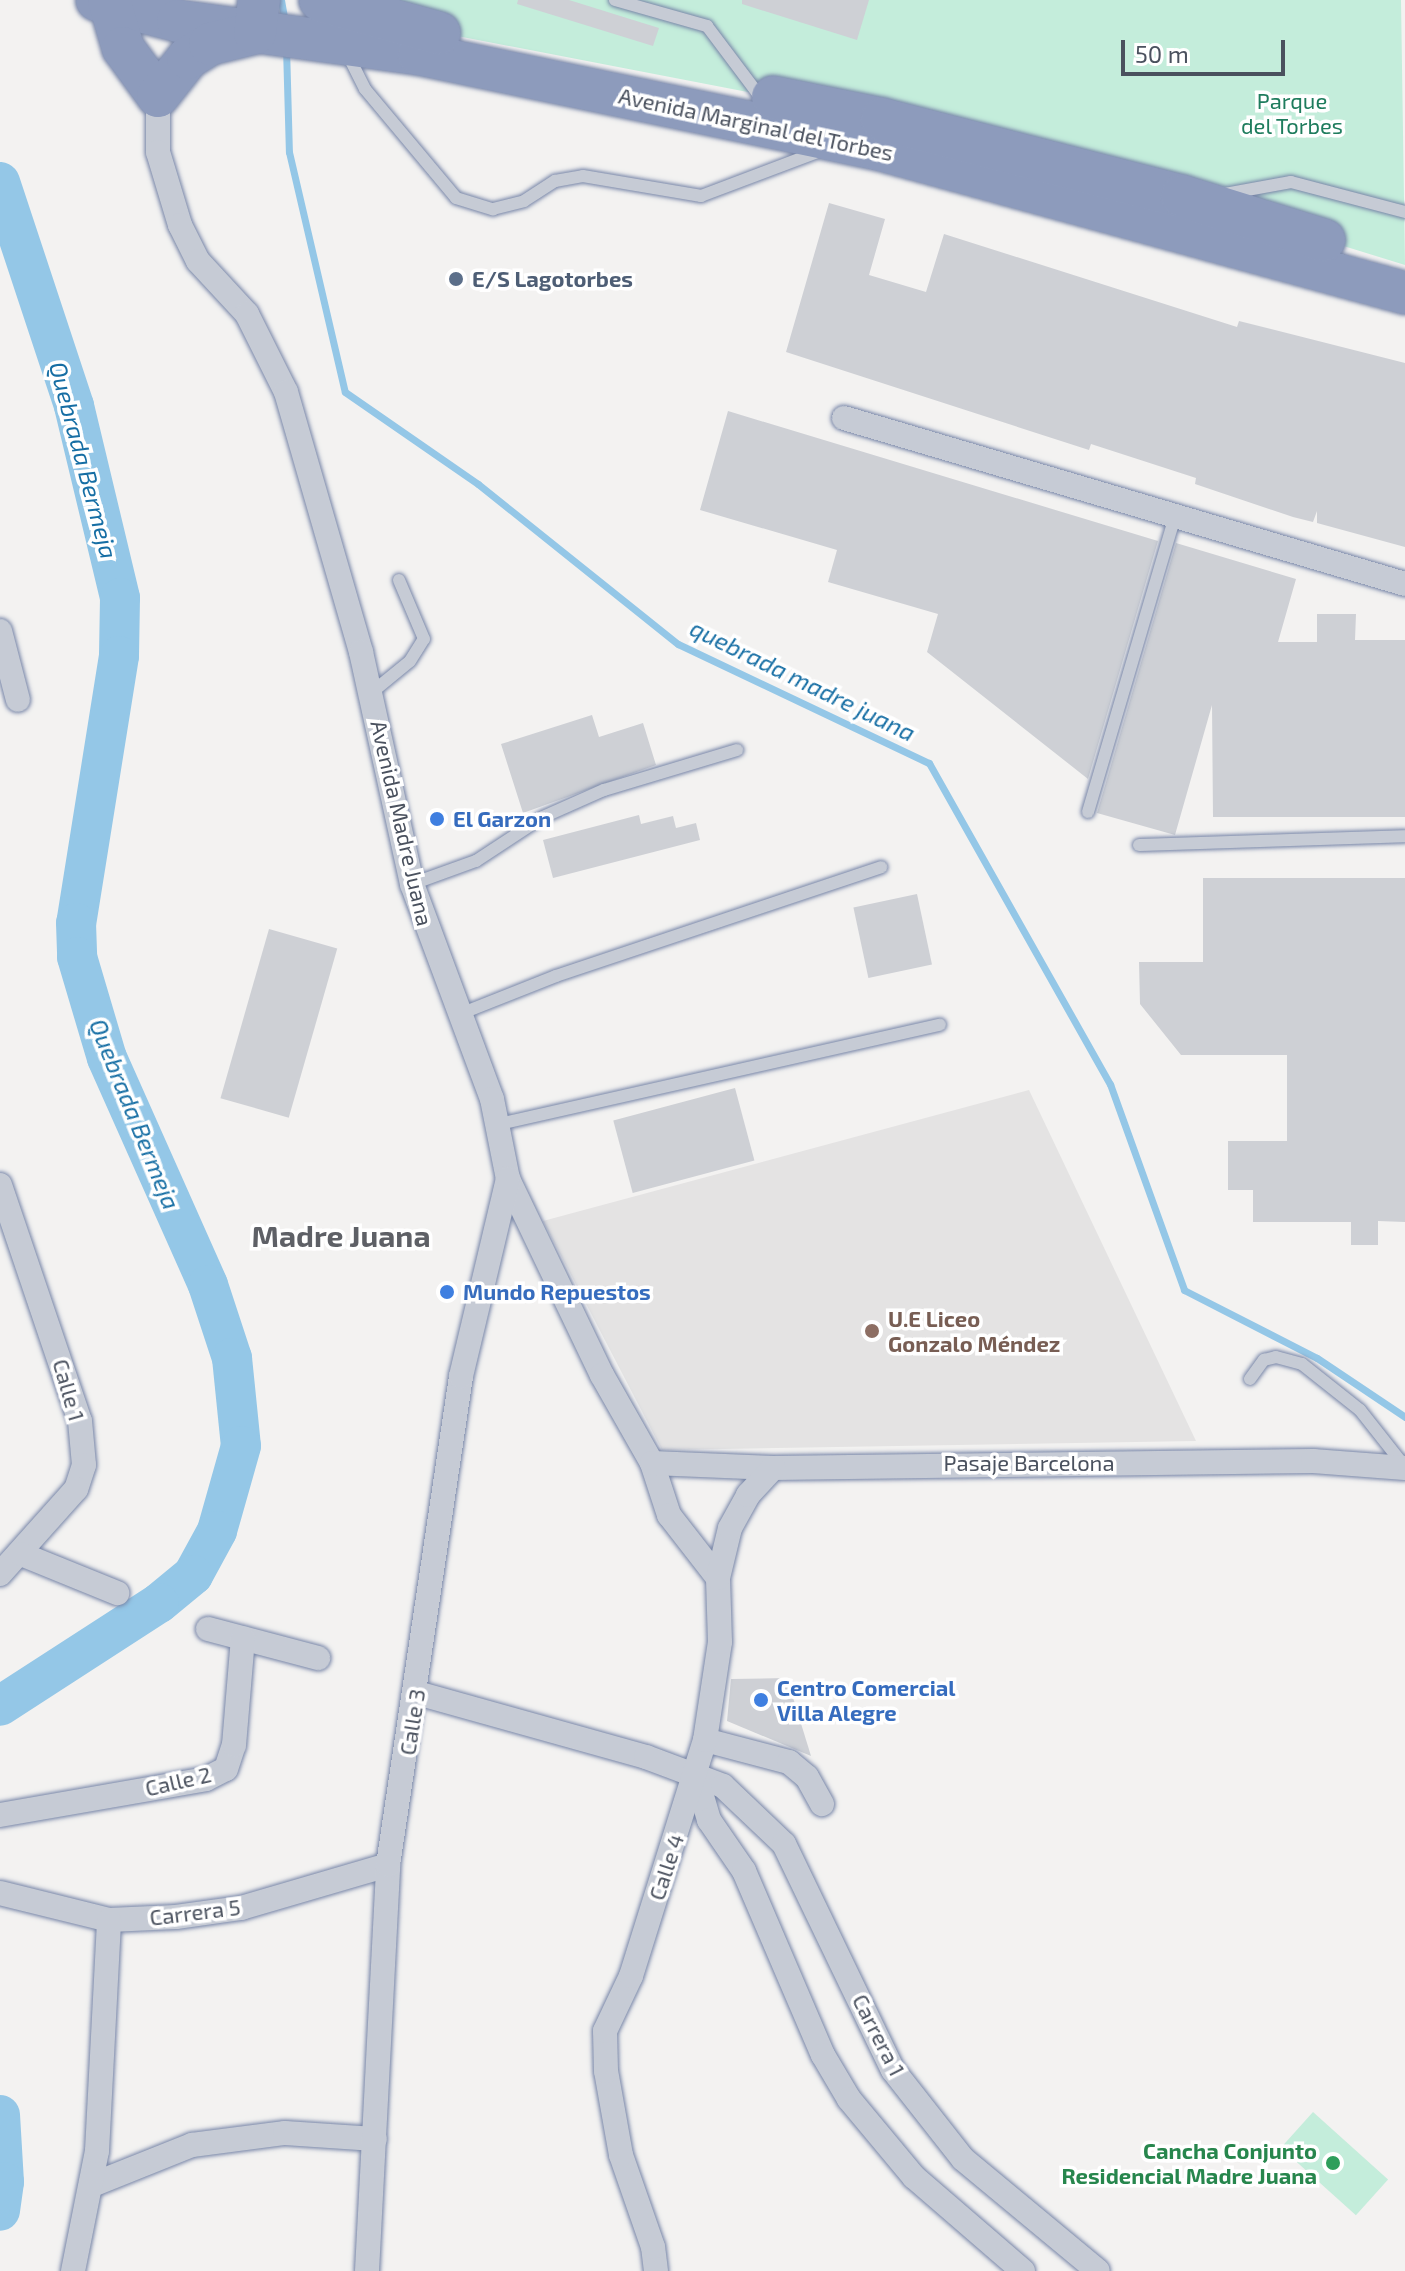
<!DOCTYPE html>
<html>
<head>
<meta charset="utf-8">
<style>
  body { margin:0 }
  #map { position:relative; width:1405px; height:2271px; overflow:hidden; background:#f3f2f1; font-family:"Exo 2",sans-serif }
  div>[style] { position:absolute }
  .education>* { inset:0; background:#e4e3e3 }
  .green>* { inset:0; background:#c4eddb; transform-origin:0 0 }
  .stream>* { height:7px; margin:-3.5px; padding:0 3.5px; transform-origin:3.5px; border-radius:3.5px; background:#94c7e7 }
  .river>* { height:40px; margin:-20px; padding:0 20px; transform-origin:20px; border-radius:20px; background:#94c7e7 }
  .building>* { inset:0; background:#ced0d5; transform-origin:0 0 }
  .roads { filter:drop-shadow(0 0 2px #7886a8) drop-shadow(0 0 2px #7886a8) }
  .lane>* { height:12px; margin:-6px; padding:0 6px; transform-origin:6px; border-radius:6px; background:#c6cbd5 }
  .street>* { height:24px; margin:-12px; padding:0 12px; transform-origin:12px; border-radius:12px; background:#c6cbd5 }
  .highway>* { height:42px; margin:-21px; padding:0 21px; transform-origin:21px; border-radius:21px; background:#8d9bbc }
  .dots>* { width:22px; height:22px; translate:-50% -50%; box-sizing:border-box; border:4px solid #fff; border-radius:50% }
  span { translate:-50% -50%; white-space:nowrap; text-align:center; line-height:1.15; -webkit-text-stroke:7px #fff; paint-order:stroke }
  .park-label { font-size:22px; color:#1e7c5d }
  .street-label { font-size:22px; color:#4a515e }
  .service-label { font-size:22px; color:#4e5e75; font-weight:700 }
  .left { translate:0 -50%; text-align:left }
  .shop-label { font-size:22px; color:#366cbe; font-weight:700 }
  .education-label { font-size:22px; color:#785e54; font-weight:700 }
  .leisure-label { font-size:22px; color:#27864d; font-weight:700 }
  .right { translate:-100% -50%; text-align:right }
  .water-label { font-size:24px; color:#166ea4; font-style:italic }
  .district-label { font-size:30px; color:#5e6066; font-weight:700 }
  .scale { position:absolute; left:1121px; top:40px; width:164px; height:36px; box-sizing:border-box; border:4px solid #4a515e; border-top:0; padding-left:10px; font-size:24px; line-height:28px; white-space:nowrap; color:#4a515e; -webkit-text-stroke:6px #fff; paint-order:stroke }
</style>
</head>
<body>
<div id="map">
  <div class="education">
    <i style="clip-path:polygon(1029px 1090px,1196px 1441px,662px 1450px,543px 1221px)"></i>
  </div>
  <div class="green">
    <i style="clip-path:polygon(320px 0,1401px 0,1405px 265px,1182px 196px,758px 94px,416px 28px)"></i>
    <i style="left:1313px;top:2112px;width:101px;height:48px;rotate:42deg"></i>
  </div>
  <div class="stream">
    <i style="left:281px;top:0;width:23px;rotate:80deg"></i>
    <i style="left:286px;top:47px;width:105px;rotate:88.4deg"></i>
    <i style="left:289px;top:152px;width:246px;rotate:76.9deg"></i>
    <i style="left:345px;top:392px;width:162px;rotate:34.7deg"></i>
    <i style="left:478px;top:484px;width:256px;rotate:38.7deg"></i>
    <i style="left:678px;top:644px;width:278px;rotate:25.4deg"></i>
    <i style="left:929px;top:763px;width:369px;rotate:60.6deg"></i>
    <i style="left:1110px;top:1084px;width:219px;rotate:70.2deg"></i>
    <i style="left:1184px;top:1290px;width:149px;rotate:27.1deg"></i>
    <i style="left:1317px;top:1358px;width:106px;rotate:33.8deg"></i>
  </div>
  <div class="river">
    <i style="left:0;top:182px;width:236px;rotate:71.7deg"></i>
    <i style="left:74px;top:406px;width:197px;rotate:76.5deg"></i>
    <i style="left:120px;top:598px;width:58px;rotate:91deg"></i>
    <i style="left:119px;top:656px;width:270px;rotate:99.1deg"></i>
    <i style="left:76px;top:923px;width:34px;rotate:88deg"></i>
    <i style="left:77px;top:957px;width:105px;rotate:73.5deg"></i>
    <i style="left:107px;top:1058px;width:248px;rotate:66deg"></i>
    <i style="left:208px;top:1285px;width:77px;rotate:71.8deg"></i>
    <i style="left:232px;top:1358px;width:88px;rotate:84.2deg"></i>
    <i style="left:241px;top:1446px;width:88px;rotate:105.8deg"></i>
    <i style="left:217px;top:1531px;width:50px;rotate:118.6deg"></i>
    <i style="left:193px;top:1575px;width:44px;rotate:140.5deg"></i>
    <i style="left:159px;top:1603px;width:189px;rotate:147.1deg"></i>
    <i style="left:0;top:2115px;width:67px;rotate:86.6deg"></i>
    <i style="left:4px;top:2182px;width:29px;rotate:98deg"></i>
  </div>
  <div class="building">
    <i style="clip-path:polygon(518px 0,569px 0,659px 28px,653px 46px,517px 4px)"></i>
    <i style="clip-path:polygon(742px 0,869px 0,857px 40px,742px 4px)"></i>
    <i style="clip-path:polygon(829px 203px,885px 219px,869px 275px,926px 292px,944px 234px,1237px 327px,1239px 321px,1405px 363px,1405px 547px,1317px 523px,1317px 511px,1313px 522px,1293px 517px,1195px 484px,1196px 478px,1091px 444px,1089px 450px,786px 352px)"></i>
    <i style="clip-path:polygon(728px 411px,1158px 541px,1088px 779px,927px 652px,938px 614px,828px 582px,837px 550px,700px 510px)"></i>
    <i style="clip-path:polygon(1176px 543px,1296px 579px,1278px 642px,1317px 642px,1317px 614px,1356px 614px,1355px 640px,1405px 640px,1405px 817px,1213px 817px,1212px 705px,1175px 835px,1097px 813px)"></i>
    <i style="clip-path:polygon(592px 715px,599px 737px,643px 723px,656px 765px,523px 813px,501px 744px)"></i>
    <i style="clip-path:polygon(639px 815px,641px 824px,673px 816px,676px 828px,696px 823px,700px 840px,553px 878px,543px 840px)"></i>
    <i style="clip-path:polygon(1203px 878px,1405px 878px,1405px 1222px,1378px 1221px,1378px 1245px,1351px 1245px,1351px 1222px,1253px 1222px,1253px 1190px,1228px 1190px,1228px 1141px,1287px 1141px,1287px 1055px,1181px 1055px,1140px 1004px,1139px 962px,1203px 962px)"></i>
    <i style="left:917px;top:894px;width:72px;height:65px;rotate:78deg"></i>
    <i style="left:269px;top:929px;width:71px;height:176px;rotate:16deg"></i>
    <i style="left:735px;top:1088px;width:75px;height:126px;rotate:75deg"></i>
    <i style="clip-path:polygon(787px 1678px,811px 1756px,727px 1721px,731px 1679px)"></i>
  </div>
  <div class="roads">
    <div class="lane">
      <i style="left:615px;top:0;width:96px;rotate:15.8deg"></i>
      <i style="left:707px;top:26px;width:85px;rotate:53.1deg"></i>
      <i style="left:347px;top:53px;width:40px;rotate:63.4deg"></i>
      <i style="left:365px;top:89px;width:142px;rotate:50.1deg"></i>
      <i style="left:456px;top:198px;width:39px;rotate:17deg"></i>
      <i style="left:493px;top:209px;width:32px;rotate:-14deg"></i>
      <i style="left:524px;top:201px;width:37px;rotate:-33deg"></i>
      <i style="left:555px;top:181px;width:28px;rotate:-10deg"></i>
      <i style="left:583px;top:176px;width:120px;rotate:9.6deg"></i>
      <i style="left:701px;top:196px;width:127px;rotate:-20.7deg"></i>
      <i style="left:1225px;top:194px;width:67px;rotate:-10.3deg"></i>
      <i style="left:1291px;top:182px;width:118px;rotate:14.7deg"></i>
      <i style="left:371px;top:693px;width:50px;rotate:-39.4deg"></i>
      <i style="left:410px;top:661px;width:26px;rotate:-58deg"></i>
      <i style="left:424px;top:639px;width:64px;rotate:-113deg"></i>
      <i style="left:1088px;top:812px;width:309px;rotate:-73.6deg"></i>
      <i style="left:1139px;top:845px;width:266px;rotate:-1.9deg"></i>
      <i style="left:412px;top:884px;width:68px;rotate:-19.8deg"></i>
      <i style="left:476px;top:861px;width:80px;rotate:-33.3deg"></i>
      <i style="left:543px;top:817px;width:67px;rotate:-23.9deg"></i>
      <i style="left:604px;top:790px;width:139px;rotate:-16.7deg"></i>
      <i style="left:460px;top:1014px;width:103px;rotate:-21.6deg"></i>
      <i style="left:556px;top:976px;width:343px;rotate:-18.5deg"></i>
      <i style="left:499px;top:1124px;width:452px;rotate:-12.7deg"></i>
      <i style="left:1250px;top:1379px;width:24px;rotate:-54deg"></i>
      <i style="left:1264px;top:1360px;width:12px;rotate:-14deg"></i>
      <i style="left:1276px;top:1357px;width:27px;rotate:15deg"></i>
      <i style="left:1302px;top:1364px;width:74px;rotate:38.4deg"></i>
      <i style="left:1360px;top:1410px;width:73px;rotate:51.7deg"></i>
    </div>
    <div class="street">
      <i style="left:158px;top:96px;width:56px;rotate:90deg"></i>
      <i style="left:158px;top:152px;width:76px;rotate:73.2deg"></i>
      <i style="left:180px;top:225px;width:40px;rotate:63.4deg"></i>
      <i style="left:198px;top:261px;width:72px;rotate:47.2deg"></i>
      <i style="left:247px;top:314px;width:87px;rotate:63.4deg"></i>
      <i style="left:286px;top:392px;width:271px;rotate:73.9deg"></i>
      <i style="left:361px;top:652px;width:238px;rotate:77.6deg"></i>
      <i style="left:412px;top:884px;width:229px;rotate:69.6deg"></i>
      <i style="left:492px;top:1099px;width:82px;rotate:78.7deg"></i>
      <i style="left:508px;top:1179px;width:217px;rotate:64.4deg"></i>
      <i style="left:602px;top:1375px;width:101px;rotate:60.4deg"></i>
      <i style="left:652px;top:1463px;width:55px;rotate:71.9deg"></i>
      <i style="left:669px;top:1515px;width:80px;rotate:52.1deg"></i>
      <i style="left:844px;top:418px;width:585px;rotate:16.48deg"></i>
      <i style="left:0;top:631px;width:71px;rotate:75.4deg"></i>
      <i style="left:0;top:1185px;width:249px;rotate:71.3deg"></i>
      <i style="left:80px;top:1421px;width:44px;rotate:84.8deg"></i>
      <i style="left:84px;top:1465px;width:25px;rotate:108deg"></i>
      <i style="left:76px;top:1489px;width:114px;rotate:131.8deg"></i>
      <i style="left:652px;top:1463px;width:121px;rotate:2.4deg"></i>
      <i style="left:773px;top:1468px;width:540px;rotate:-0.74deg"></i>
      <i style="left:1313px;top:1461px;width:92px;rotate:4.4deg"></i>
      <i style="left:21px;top:1554px;width:104px;rotate:22.1deg"></i>
      <i style="left:208px;top:1629px;width:114px;rotate:14.8deg"></i>
      <i style="left:417px;top:1693px;width:238px;rotate:15.6deg"></i>
      <i style="left:646px;top:1757px;width:82px;rotate:20.6deg"></i>
      <i style="left:723px;top:1786px;width:84px;rotate:43.6deg"></i>
      <i style="left:784px;top:1844px;width:251px;rotate:64.3deg"></i>
      <i style="left:893px;top:2070px;width:113px;rotate:51.8deg"></i>
      <i style="left:963px;top:2159px;width:175px;rotate:39.7deg"></i>
      <i style="left:705px;top:1740px;width:87px;rotate:14.7deg"></i>
      <i style="left:789px;top:1762px;width:23px;rotate:40deg"></i>
      <i style="left:807px;top:1777px;width:31px;rotate:61deg"></i>
      <i style="left:696px;top:1776px;width:46px;rotate:73.5deg"></i>
      <i style="left:709px;top:1820px;width:62px;rotate:55.5deg"></i>
      <i style="left:744px;top:1871px;width:200px;rotate:66.8deg"></i>
      <i style="left:823px;top:2055px;width:51px;rotate:59.4deg"></i>
      <i style="left:849px;top:2099px;width:102px;rotate:50.2deg"></i>
      <i style="left:914px;top:2177px;width:144px;rotate:40.8deg"></i>
      <i style="left:0;top:1815px;width:209px;rotate:-9.9deg"></i>
      <i style="left:206px;top:1779px;width:22px;rotate:-27deg"></i>
      <i style="left:226px;top:1769px;width:25px;rotate:-72deg"></i>
      <i style="left:234px;top:1745px;width:107px;rotate:-85.2deg"></i>
      <i style="left:0;top:1893px;width:112px;rotate:13.9deg"></i>
      <i style="left:109px;top:1920px;width:67px;rotate:-2.6deg"></i>
      <i style="left:176px;top:1917px;width:66px;rotate:-7.9deg"></i>
      <i style="left:241px;top:1908px;width:153px;rotate:-16.3deg"></i>
      <i style="left:92px;top:2185px;width:108px;rotate:-21.8deg"></i>
      <i style="left:192px;top:2145px;width:94px;rotate:-7.4deg"></i>
      <i style="left:285px;top:2133px;width:90px;rotate:3.8deg"></i>
      <i style="left:73px;top:2271px;width:122px;rotate:-78.7deg"></i>
      <i style="left:97px;top:2151px;width:231px;rotate:-87deg"></i>
      <i style="left:367px;top:2271px;width:407px;rotate:-87deg"></i>
      <i style="left:388px;top:1865px;width:494px;rotate:-81.5deg"></i>
      <i style="left:461px;top:1376px;width:203px;rotate:-76.6deg"></i>
      <i style="left:656px;top:2271px;width:24px;rotate:-97deg"></i>
      <i style="left:653px;top:2247px;width:97px;rotate:-109.2deg"></i>
      <i style="left:621px;top:2155px;width:85px;rotate:-100.1deg"></i>
      <i style="left:606px;top:2071px;width:40px;rotate:-91.4deg"></i>
      <i style="left:605px;top:2031px;width:61px;rotate:-64.7deg"></i>
      <i style="left:631px;top:1976px;width:247px;rotate:-72.6deg"></i>
      <i style="left:705px;top:1740px;width:99px;rotate:-81.3deg"></i>
      <i style="left:720px;top:1642px;width:64px;rotate:-91.8deg"></i>
      <i style="left:718px;top:1578px;width:51px;rotate:-76.5deg"></i>
      <i style="left:730px;top:1528px;width:38px;rotate:-61deg"></i>
      <i style="left:748px;top:1495px;width:37px;rotate:-47deg"></i>
    </div>
    <div class="highway">
      <i style="left:97px;top:0;width:84px;rotate:14.5deg"></i>
      <i style="left:178px;top:21px;width:243px;rotate:7.8deg"></i>
      <i style="left:419px;top:54px;width:469px;rotate:11.7deg"></i>
      <i style="left:878px;top:149px;width:546px;rotate:15.28deg"></i>
      <i style="left:109px;top:0;width:50px;rotate:73.7deg"></i>
      <i style="left:123px;top:48px;width:59px;rotate:53.9deg"></i>
      <i style="left:158px;top:96px;width:48px;rotate:-51.7deg"></i>
      <i style="left:188px;top:58px;width:26px;rotate:-32deg"></i>
      <i style="left:210px;top:44px;width:46px;rotate:-13.7deg"></i>
      <i style="left:255px;top:33px;width:33px;rotate:-83deg"></i>
      <i style="left:320px;top:0;width:124px;rotate:15.4deg"></i>
      <i style="left:773px;top:97px;width:111px;rotate:11.4deg"></i>
      <i style="left:882px;top:119px;width:310px;rotate:14.4deg"></i>
      <i style="left:1182px;top:196px;width:149px;rotate:17.2deg"></i>
    </div>
  </div>
  <div class="dots">
    <i style="left:456px;top:279px;background:#5c6f8a"></i>
    <i style="left:437px;top:819px;background:#3f7fe0"></i>
    <i style="left:447px;top:1292px;background:#3f7fe0"></i>
    <i style="left:872px;top:1331px;background:#8d6e63"></i>
    <i style="left:761px;top:1700px;background:#3f7fe0"></i>
    <i style="left:1333px;top:2163px;background:#2e9e5b"></i>
  </div>
  <div class="park-label">
    <span style="left:1292px;top:113px">Parque<br>del Torbes</span>
  </div>
  <div class="street-label">
    <span style="left:756px;top:124px;rotate:12deg">Avenida Marginal del Torbes</span>
    <span style="left:402px;top:823px;rotate:77deg">Avenida Madre Juana</span>
    <span style="left:69px;top:1390px;rotate:74deg">Calle 1</span>
    <span style="left:1029px;top:1463px">Pasaje Barcelona</span>
    <span style="left:412px;top:1722px;rotate:-81deg">Calle 3</span>
    <span style="left:178px;top:1781px;rotate:-13deg">Calle 2</span>
    <span style="left:666px;top:1867px;rotate:-72deg">Calle 4</span>
    <span style="left:195px;top:1912px;rotate:-7deg">Carrera 5</span>
    <span style="left:879px;top:2035px;rotate:63deg">Carrera 1</span>
  </div>
  <div class="service-label">
    <span class="left" style="left:472px;top:279px">E/S Lagotorbes</span>
  </div>
  <div class="shop-label">
    <span class="left" style="left:453px;top:819px">El Garzon</span>
    <span class="left" style="left:463px;top:1292px">Mundo Repuestos</span>
    <span class="left" style="left:777px;top:1700px">Centro Comercial<br>Villa Alegre</span>
  </div>
  <div class="education-label">
    <span class="left" style="left:888px;top:1331px">U.E Liceo<br>Gonzalo Méndez</span>
  </div>
  <div class="leisure-label">
    <span class="right" style="left:1317px;top:2163px">Cancha Conjunto<br>Residencial Madre Juana</span>
  </div>
  <div class="water-label">
    <span style="left:84px;top:460px;rotate:75deg">Quebrada Bermeja</span>
    <span style="left:803px;top:680px;rotate:26deg">quebrada madre juana</span>
    <span style="left:135px;top:1114px;rotate:68deg">Quebrada Bermeja</span>
  </div>
  <div class="district-label">
    <span style="left:341px;top:1235px">Madre Juana</span>
  </div>
  <div class="scale">50 m</div>
</div>
</body>
</html>
